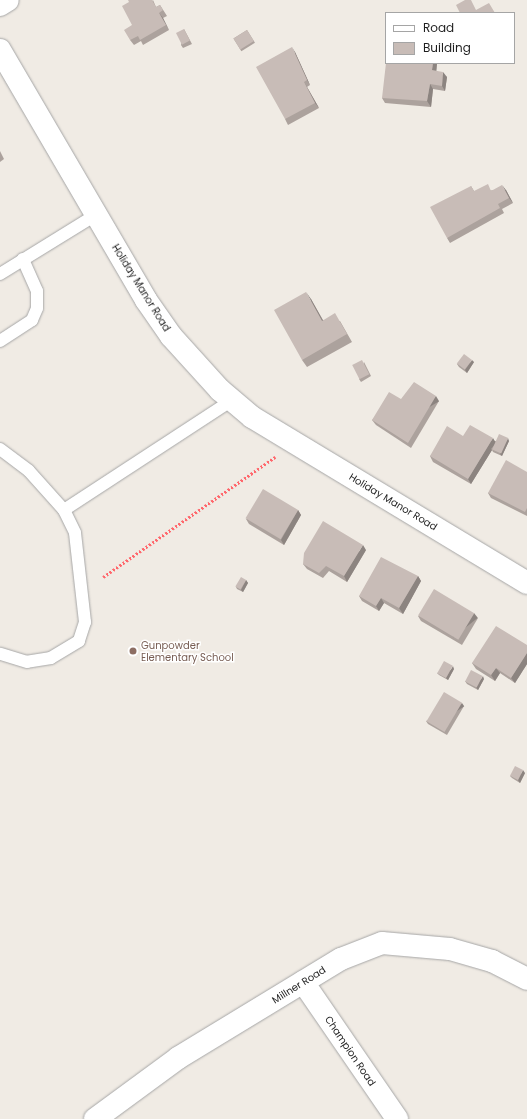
<!DOCTYPE html>
<html>
<head>
<meta charset="utf-8">
<style>
  body { margin:0 }
  #map { position:relative; width:527px; height:1119px; overflow:hidden; background:#f0ebe4; font-family:Poppins,sans-serif }
  div>[style] { position:absolute }
  .path>* { height:2.5px; margin-top:-1.25px; transform-origin:0; background:repeating-linear-gradient(90deg,#ff676c 0 2px,transparent 0 4px) }
  .roads { filter:drop-shadow(0 0 1px #a6a6a6) drop-shadow(0 0 1px #a6a6a6) }
  .lane>* { height:12px; margin:-6px; padding:0 6px; transform-origin:6px; border-radius:6px; background:#fff }
  .street>* { height:22px; margin:-11px; padding:0 11px; transform-origin:11px; border-radius:11px; background:#fff }
  .wall>* { inset:0; background:#aca29d; transform-origin:0 0 }
  .shaded-wall>* { inset:0; background:#8c8480; transform-origin:0 0 }
  .building>* { inset:0; background:#c8bcb7; transform-origin:0 0 }
  .dots>* { width:11px; height:11px; translate:-50% -50%; box-sizing:border-box; border:2px solid #fff; border-radius:50% }
  span { translate:-50% -50%; white-space:nowrap; text-align:center; line-height:1.15; -webkit-text-stroke:3px #fff; paint-order:stroke }
  .street-label { font-size:10px; color:#1f1f1f }
  .education-label { font-size:10px; color:#785e54 }
  .left { translate:0 -50%; text-align:left }
  .legend { position:absolute; left:385px; top:12px; width:130px; height:52px; box-sizing:border-box; background:#fff; border:1px solid #a5a5a5; margin:0; padding:5px 7px; list-style:none; font-size:12px; color:#1f1f1f }
  .legend li { display:flex; align-items:center; gap:8px; height:20px }
  .legend b { width:20px; border:1px solid #a5a5a5 }
</style>
</head>
<body>
<div id="map">
  <div class="path">
    <i style="left:103px;top:577px;width:210px;rotate:-34.9deg"></i>
  </div>
  <div class="roads">
    <div class="lane">
      <i style="left:0;top:274px;width:114px;rotate:-31.7deg"></i>
      <i style="left:0;top:341px;width:38px;rotate:-33deg"></i>
      <i style="left:32px;top:320px;width:13px;rotate:-67deg"></i>
      <i style="left:37px;top:308px;width:17px;rotate:-90deg"></i>
      <i style="left:37px;top:291px;width:35px;rotate:-114deg"></i>
      <i style="left:0;top:449px;width:36px;rotate:37deg"></i>
      <i style="left:29px;top:471px;width:52px;rotate:48.1deg"></i>
      <i style="left:64px;top:510px;width:25px;rotate:64deg"></i>
      <i style="left:75px;top:533px;width:90px;rotate:83.6deg"></i>
      <i style="left:85px;top:622px;width:20px;rotate:108deg"></i>
      <i style="left:79px;top:641px;width:33px;rotate:149deg"></i>
      <i style="left:51px;top:658px;width:24px;rotate:171deg"></i>
      <i style="left:27px;top:662px;width:28px;rotate:-163deg"></i>
      <i style="left:64px;top:510px;width:201px;rotate:-33.2deg"></i>
    </div>
    <div class="street">
      <i style="left:0;top:5px;width:9px;rotate:-32deg"></i>
      <i style="left:0;top:50px;width:290px;rotate:59.7deg"></i>
      <i style="left:146px;top:300px;width:44px;rotate:55.2deg"></i>
      <i style="left:171px;top:336px;width:73px;rotate:47.8deg"></i>
      <i style="left:220px;top:390px;width:42px;rotate:40.2deg"></i>
      <i style="left:252px;top:417px;width:321px;rotate:31.1deg"></i>
      <i style="left:303px;top:982px;width:166px;rotate:55.5deg"></i>
      <i style="left:95px;top:1119px;width:103px;rotate:-36.3deg"></i>
      <i style="left:178px;top:1058px;width:191px;rotate:-31.3deg"></i>
      <i style="left:341px;top:959px;width:44px;rotate:-21.3deg"></i>
      <i style="left:382px;top:943px;width:68px;rotate:5deg"></i>
      <i style="left:450px;top:949px;width:44px;rotate:15.9deg"></i>
      <i style="left:492px;top:961px;width:39px;rotate:27deg"></i>
    </div>
  </div>
  <div class="wall">
    <i style="clip-path:polygon(153px 0,156px 7px,160px 5px,167px 16px,163px 18px,169px 30px,143px 45px,141px 41px,134px 45px,130px 40px,132px 25px)"></i>
    <i style="clip-path:polygon(184px 29px,192px 44px,183px 48px,181px 45px)"></i>
    <i style="left:247px;top:30px;width:15px;height:16px;rotate:58deg"></i>
    <i style="clip-path:polygon(295px 52px,310px 85px,307px 87px,319px 108px,288px 125px,285px 119px)"></i>
    <i style="clip-path:polygon(437px 63px,436px 71px,447px 77px,445px 91px,433px 89px,431px 107px,385px 103px,382px 98px,406px 64px)"></i>
    <i style="clip-path:polygon(0 151px,4px 159px,0 162px)"></i>
    <i style="clip-path:polygon(471px 186px,474px 191px,506px 190px,513px 203px,502px 209px,504px 213px,450px 243px,447px 238px)"></i>
    <i style="clip-path:polygon(311px 299px,323px 320px,340px 321px,352px 342px,307px 367px,302px 360px)"></i>
    <i style="clip-path:polygon(364px 362px,371px 376px,361px 382px,359px 379px)"></i>
    <i style="clip-path:polygon(474px 362px,467px 373px,459px 367px,457px 364px)"></i>
    <i style="clip-path:polygon(401px 399px,439px 401px,411px 448px,376px 425px,372px 420px)"></i>
    <i style="clip-path:polygon(463px 436px,495px 441px,509px 441px,502px 456px,493px 452px,492px 450px,471px 484px,433px 462px,430px 456px)"></i>
    <i style="clip-path:polygon(527px 472px,527px 516px,491px 498px,488px 493px)"></i>
    <i style="clip-path:polygon(298px 510px,301px 515px,284px 545px,249px 524px,246px 519px)"></i>
    <i style="clip-path:polygon(366px 550px,347px 582px,329px 571px,323px 578px,307px 569px,303px 564px)"></i>
    <i style="clip-path:polygon(418px 576px,421px 581px,403px 614px,384px 603px,379px 611px,362px 601px,359px 596px)"></i>
    <i style="clip-path:polygon(246px 580px,248px 583px,243px 592px,237px 589px,236px 587px)"></i>
    <i style="clip-path:polygon(418px 616px,478px 618px,462px 645px,421px 621px)"></i>
    <i style="clip-path:polygon(527px 645px,527px 664px,515px 683px,500px 673px,495px 681px,476px 669px,472px 663px)"></i>
    <i style="clip-path:polygon(454px 669px,448px 680px,439px 675px,437px 673px)"></i>
    <i style="clip-path:polygon(484px 679px,478px 690px,467px 684px,465px 681px)"></i>
    <i style="clip-path:polygon(464px 706px,447px 735px,428px 724px,426px 721px)"></i>
    <i style="clip-path:polygon(525px 773px,520px 783px,512px 778px,510px 776px)"></i>
  </div>
  <div class="shaded-wall">
    <i style="clip-path:polygon(159px 13px,163px 18px,169px 30px,166px 25px)"></i>
    <i style="clip-path:polygon(292px 47px,295px 52px,310px 85px,307px 80px)"></i>
    <i style="clip-path:polygon(433px 63px,437px 63px,436px 76px,432px 70px)"></i>
    <i style="clip-path:polygon(443px 72px,447px 77px,445px 91px,442px 86px)"></i>
    <i style="clip-path:polygon(304px 82px,307px 87px,319px 108px,315px 103px)"></i>
    <i style="clip-path:polygon(430px 84px,433px 89px,431px 107px,427px 101px)"></i>
    <i style="clip-path:polygon(502px 185px,506px 190px,513px 203px,509px 198px)"></i>
    <i style="clip-path:polygon(306px 292px,311px 299px,327px 328px,322px 321px)"></i>
    <i style="clip-path:polygon(472px 360px,474px 362px,467px 373px,465px 370px)"></i>
    <i style="left:436px;top:396px;width:6px;height:55px;rotate:59deg"></i>
    <i style="clip-path:polygon(493px 438px,496px 443px,491px 449px,492px 450px,471px 484px,468px 479px)"></i>
    <i style="clip-path:polygon(508px 438px,509px 441px,502px 456px,500px 454px)"></i>
    <i style="clip-path:polygon(298px 510px,301px 515px,284px 545px,281px 540px)"></i>
    <i style="clip-path:polygon(363px 545px,366px 550px,347px 582px,344px 576px)"></i>
    <i style="clip-path:polygon(418px 576px,421px 581px,403px 614px,399px 608px)"></i>
    <i style="clip-path:polygon(246px 580px,248px 583px,243px 592px,241px 590px)"></i>
    <i style="clip-path:polygon(381px 598px,384px 603px,379px 611px,376px 606px)"></i>
    <i style="left:474px;top:613px;width:6px;height:31px;rotate:51deg"></i>
    <i style="clip-path:polygon(527px 653px,527px 664px,515px 683px,511px 678px)"></i>
    <i style="clip-path:polygon(453px 666px,454px 669px,448px 680px,446px 678px)"></i>
    <i style="clip-path:polygon(496px 668px,500px 673px,495px 681px,491px 675px)"></i>
    <i style="clip-path:polygon(483px 676px,484px 679px,478px 690px,476px 687px)"></i>
    <i style="left:462px;top:703px;width:4px;height:34px;rotate:56deg"></i>
    <i style="clip-path:polygon(523px 770px,525px 773px,520px 783px,518px 780px)"></i>
  </div>
  <div class="building">
    <i style="clip-path:polygon(128px 0,152px 0,156px 7px,160px 5px,163px 10px,159px 13px,166px 25px,140px 40px,138px 36px,130px 40px,124px 30px,132px 25px,122px 6px,129px 2px)"></i>
    <i style="clip-path:polygon(465px 0,471px 0,476px 10px,489px 3px,495px 13px,460px 13px,456px 5px)"></i>
    <i style="left:184px;top:29px;width:13px;height:9px;rotate:63deg"></i>
    <i style="left:247px;top:30px;width:13px;height:16px;rotate:58deg"></i>
    <i style="clip-path:polygon(292px 47px,307px 80px,304px 82px,315px 103px,285px 119px,256px 67px)"></i>
    <i style="clip-path:polygon(386px 63px,399px 63px,406px 64px,406px 63px,433px 63px,432px 70px,443px 72px,442px 86px,430px 84px,427px 101px,382px 98px)"></i>
    <i style="clip-path:polygon(488px 184px,491px 191px,502px 185px,509px 198px,498px 204px,500px 208px,447px 238px,430px 207px,471px 186px,474px 191px)"></i>
    <i style="clip-path:polygon(306px 292px,322px 321px,335px 313px,347px 334px,302px 360px,274px 310px)"></i>
    <i style="left:464px;top:354px;width:10px;height:12px;rotate:37deg"></i>
    <i style="left:362px;top:360px;width:16px;height:11px;rotate:63deg"></i>
    <i style="clip-path:polygon(414px 382px,436px 396px,408px 443px,372px 420px,389px 392px,401px 399px)"></i>
    <i style="clip-path:polygon(470px 425px,493px 438px,468px 479px,430px 456px,447px 426px,463px 436px)"></i>
    <i style="left:499px;top:434px;width:10px;height:17px;rotate:24deg"></i>
    <i style="clip-path:polygon(506px 460px,527px 472px,527px 508px,525px 512px,488px 493px)"></i>
    <i style="left:263px;top:489px;width:41px;height:34px;rotate:31deg"></i>
    <i style="clip-path:polygon(323px 521px,363px 545px,344px 576px,326px 566px,319px 573px,303px 564px,304px 553px)"></i>
    <i style="clip-path:polygon(381px 557px,418px 576px,399px 608px,381px 598px,376px 606px,359px 596px)"></i>
    <i style="left:241px;top:577px;width:6px;height:11px;rotate:31deg"></i>
    <i style="left:434px;top:589px;width:47px;height:31px;rotate:31deg"></i>
    <i style="clip-path:polygon(496px 626px,527px 645px,527px 653px,511px 678px,496px 668px,491px 675px,472px 663px)"></i>
    <i style="left:444px;top:661px;width:10px;height:14px;rotate:29deg"></i>
    <i style="left:471px;top:670px;width:13px;height:13px;rotate:27deg"></i>
    <i style="left:444px;top:692px;width:21px;height:34px;rotate:31deg"></i>
    <i style="left:515px;top:766px;width:9px;height:11px;rotate:27deg"></i>
  </div>
  <div class="dots">
    <i style="left:133px;top:651px;background:#8d6e63"></i>
  </div>
  <div class="street-label">
    <span style="left:141px;top:288px;rotate:58deg">Holiday Manor Road</span>
    <span style="left:393px;top:502px;rotate:31deg">Holiday Manor Road</span>
    <span style="left:299px;top:985px;rotate:-32deg">Millner Road</span>
    <span style="left:350px;top:1051px;rotate:56deg">Champion Road</span>
  </div>
  <div class="education-label">
    <span class="left" style="left:141px;top:651px">Gunpowder<br>Elementary School</span>
  </div>
  <ul class="legend">
  <li><b style="height:5px;background:#fff"></b>Road</li>
  <li><b style="height:11px;background:#c8bcb7"></b>Building</li>
  </ul>
</div>
</body>
</html>
